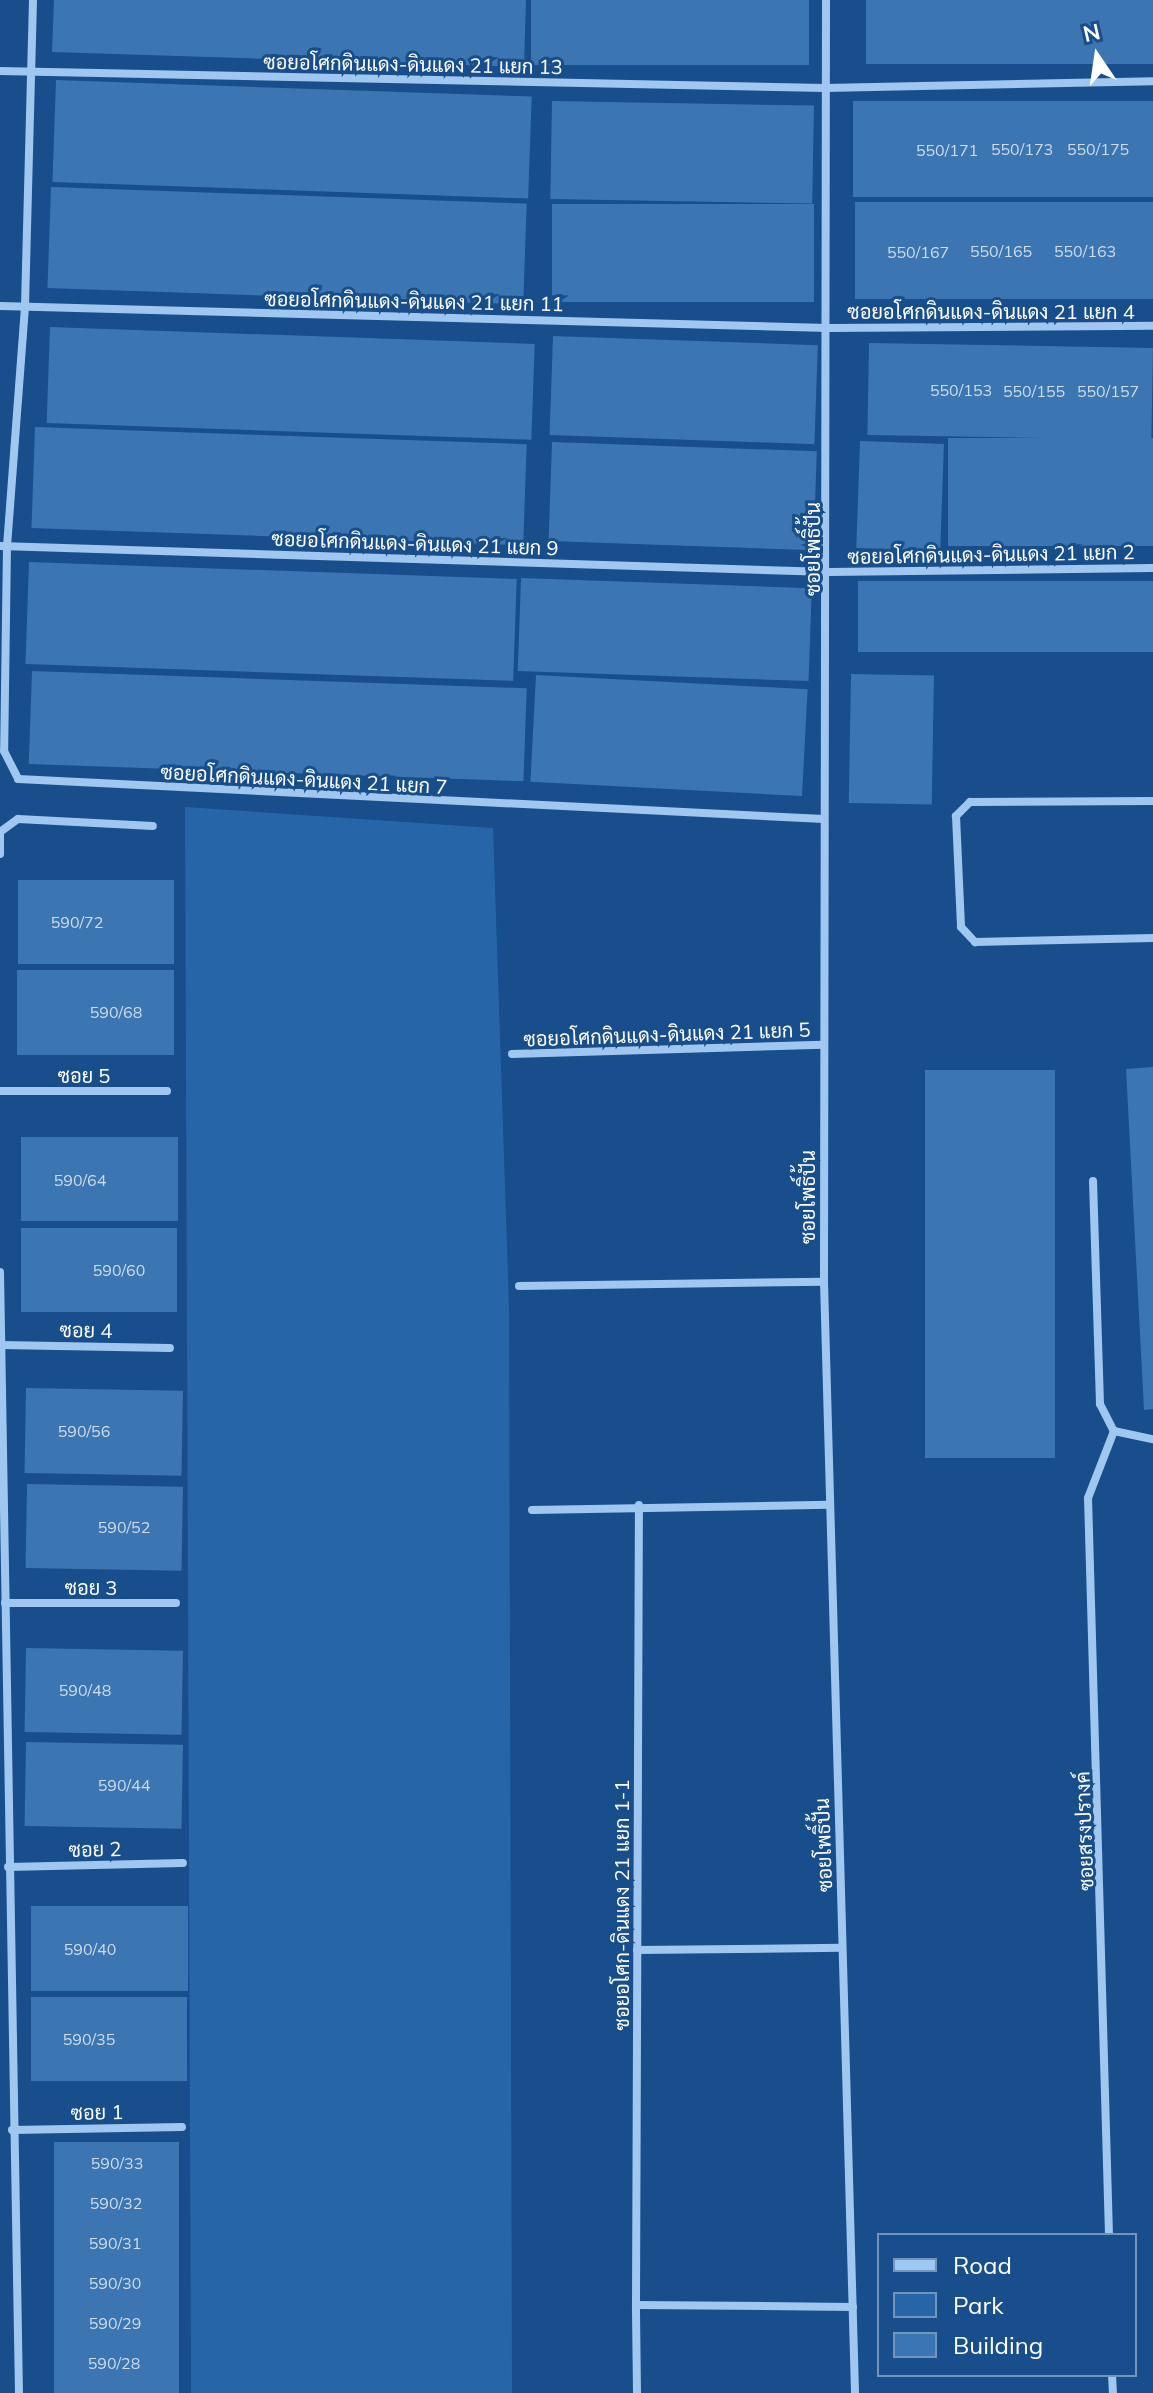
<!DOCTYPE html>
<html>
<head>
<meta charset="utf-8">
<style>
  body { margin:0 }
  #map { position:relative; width:1153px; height:2393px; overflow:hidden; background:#174e8b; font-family:Mulish,Sarabun,sans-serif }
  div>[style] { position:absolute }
  .green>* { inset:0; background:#2666a8 }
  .building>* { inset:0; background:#3b75b2; transform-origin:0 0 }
  .minor>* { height:8px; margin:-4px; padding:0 4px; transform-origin:4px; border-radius:4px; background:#a0c7ef }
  span { translate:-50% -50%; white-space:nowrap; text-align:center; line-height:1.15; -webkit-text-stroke:6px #174e8b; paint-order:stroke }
  .number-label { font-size:16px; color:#cedcec }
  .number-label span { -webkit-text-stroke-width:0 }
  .street-label { font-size:20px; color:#fff }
  .legend { position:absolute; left:877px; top:2233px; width:260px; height:144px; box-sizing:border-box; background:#174e8b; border:2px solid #7495b9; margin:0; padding:10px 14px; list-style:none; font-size:24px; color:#fff }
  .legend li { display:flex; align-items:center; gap:16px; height:40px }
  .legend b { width:40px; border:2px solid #7495b9 }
  .north { position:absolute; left:1057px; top:16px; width:80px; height:80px; -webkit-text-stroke:6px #174e8b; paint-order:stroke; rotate:347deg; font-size:22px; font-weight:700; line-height:32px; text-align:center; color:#fff }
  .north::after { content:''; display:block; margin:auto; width:28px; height:36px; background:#fff; clip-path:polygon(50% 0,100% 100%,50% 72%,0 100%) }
</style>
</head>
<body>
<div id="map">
  <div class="green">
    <i style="clip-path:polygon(185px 807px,493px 828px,509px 1306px,512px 2393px,191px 2393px)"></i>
  </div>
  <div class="building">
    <i style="clip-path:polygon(54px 0,526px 0,524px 67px,52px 52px)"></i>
    <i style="left:531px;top:0;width:278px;height:65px"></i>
    <i style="left:866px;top:0;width:287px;height:64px"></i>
    <i style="left:56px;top:80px;width:476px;height:102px;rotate:2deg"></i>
    <i style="left:552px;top:101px;width:262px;height:98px;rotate:1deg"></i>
    <i style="left:1153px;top:101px;width:96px;height:300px;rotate:90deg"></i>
    <i style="left:51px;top:187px;width:476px;height:101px;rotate:2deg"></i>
    <i style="left:1153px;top:202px;width:97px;height:298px;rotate:90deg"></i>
    <i style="left:552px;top:204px;width:262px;height:98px"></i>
    <i style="left:50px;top:327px;width:485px;height:96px;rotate:2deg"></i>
    <i style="left:553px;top:336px;width:265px;height:99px;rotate:2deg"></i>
    <i style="left:869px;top:343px;width:284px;height:92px;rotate:1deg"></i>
    <i style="left:35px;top:427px;width:492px;height:101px;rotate:2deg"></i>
    <i style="left:1153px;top:438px;width:108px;height:205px;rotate:90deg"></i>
    <i style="left:860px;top:441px;width:84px;height:107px;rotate:2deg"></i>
    <i style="left:552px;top:442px;width:265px;height:99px;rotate:2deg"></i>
    <i style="left:29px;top:562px;width:488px;height:102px;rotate:2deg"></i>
    <i style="left:521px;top:578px;width:291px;height:93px;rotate:2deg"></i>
    <i style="left:1153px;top:581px;width:71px;height:295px;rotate:90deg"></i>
    <i style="left:32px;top:671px;width:495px;height:93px;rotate:2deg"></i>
    <i style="left:851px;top:674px;width:83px;height:129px;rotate:1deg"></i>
    <i style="left:536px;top:675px;width:272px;height:107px;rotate:3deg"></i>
    <i style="left:18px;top:880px;width:156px;height:84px"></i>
    <i style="left:17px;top:970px;width:157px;height:85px"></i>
    <i style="clip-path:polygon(1153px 1067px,1153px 1409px,1144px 1410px,1126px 1069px)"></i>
    <i style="left:925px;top:1070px;width:130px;height:388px"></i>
    <i style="left:178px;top:1137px;width:84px;height:157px;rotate:90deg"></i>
    <i style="left:21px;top:1228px;width:156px;height:84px"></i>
    <i style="left:26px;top:1388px;width:157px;height:85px;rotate:1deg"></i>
    <i style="left:27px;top:1484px;width:156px;height:84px;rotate:1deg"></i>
    <i style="left:26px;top:1648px;width:157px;height:84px;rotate:1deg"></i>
    <i style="left:26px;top:1742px;width:157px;height:84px;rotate:1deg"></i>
    <i style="left:188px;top:1906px;width:85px;height:157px;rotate:90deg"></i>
    <i style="left:31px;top:1997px;width:156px;height:84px"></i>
    <i style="left:54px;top:2142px;width:125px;height:251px"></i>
  </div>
  <div class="minor">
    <i style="left:33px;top:0;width:307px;rotate:91.5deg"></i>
    <i style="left:25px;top:307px;width:240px;rotate:94.3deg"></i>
    <i style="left:7px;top:546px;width:205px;rotate:90.8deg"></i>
    <i style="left:4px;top:751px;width:31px;rotate:63deg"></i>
    <i style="left:18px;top:779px;width:807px;rotate:2.84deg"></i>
    <i style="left:826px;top:0;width:1282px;rotate:90.09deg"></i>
    <i style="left:824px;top:1282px;width:1111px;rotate:88.4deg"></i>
    <i style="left:0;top:71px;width:825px;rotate:1.18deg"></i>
    <i style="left:825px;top:88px;width:328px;rotate:-1.2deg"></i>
    <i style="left:0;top:306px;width:828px;rotate:1.52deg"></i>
    <i style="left:828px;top:328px;width:325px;rotate:-0.4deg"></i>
    <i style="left:0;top:546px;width:829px;rotate:1.8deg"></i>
    <i style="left:829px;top:572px;width:324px;rotate:-0.7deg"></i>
    <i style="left:1153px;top:801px;width:183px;rotate:179.7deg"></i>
    <i style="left:970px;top:802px;width:20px;rotate:135deg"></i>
    <i style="left:956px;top:816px;width:111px;rotate:87.4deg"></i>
    <i style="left:961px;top:927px;width:21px;rotate:47deg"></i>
    <i style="left:975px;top:942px;width:178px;rotate:-1.3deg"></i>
    <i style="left:0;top:854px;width:22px;rotate:-90deg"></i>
    <i style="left:0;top:832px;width:22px;rotate:-36deg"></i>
    <i style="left:18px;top:819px;width:135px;rotate:3deg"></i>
    <i style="left:512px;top:1054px;width:311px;rotate:-1.7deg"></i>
    <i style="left:0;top:1091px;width:167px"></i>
    <i style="left:1093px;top:1181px;width:223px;rotate:88.2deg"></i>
    <i style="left:1100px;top:1404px;width:30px;rotate:63deg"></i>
    <i style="left:1114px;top:1431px;width:40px;rotate:12deg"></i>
    <i style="left:0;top:1272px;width:1121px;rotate:89.03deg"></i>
    <i style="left:519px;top:1286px;width:305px;rotate:-0.8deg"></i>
    <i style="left:1px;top:1345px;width:169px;rotate:1deg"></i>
    <i style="left:532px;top:1510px;width:297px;rotate:-1deg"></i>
    <i style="left:5px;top:1603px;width:171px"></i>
    <i style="left:8px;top:1867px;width:175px;rotate:-1.3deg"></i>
    <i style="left:637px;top:1950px;width:205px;rotate:-0.6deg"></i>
    <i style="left:12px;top:2130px;width:170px;rotate:-1deg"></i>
    <i style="left:1109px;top:2235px;width:737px;rotate:-91.63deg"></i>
    <i style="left:1088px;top:1498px;width:72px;rotate:-68.8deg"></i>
    <i style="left:636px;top:2305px;width:800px;rotate:-89.79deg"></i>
    <i style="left:1112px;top:2375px;width:18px;rotate:87deg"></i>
    <i style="left:637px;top:2393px;width:88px;rotate:-90.7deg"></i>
    <i style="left:636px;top:2305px;width:217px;rotate:0.5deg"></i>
  </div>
  <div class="number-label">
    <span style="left:1022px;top:149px">550/173</span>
    <span style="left:1098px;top:149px">550/175</span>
    <span style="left:947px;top:150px">550/171</span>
    <span style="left:1001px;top:251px">550/165</span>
    <span style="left:1085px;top:251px">550/163</span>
    <span style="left:918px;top:252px">550/167</span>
    <span style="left:961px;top:390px">550/153</span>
    <span style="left:1034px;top:391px">550/155</span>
    <span style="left:1108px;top:391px">550/157</span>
    <span style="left:77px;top:922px">590/72</span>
    <span style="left:116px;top:1012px">590/68</span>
    <span style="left:80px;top:1180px">590/64</span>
    <span style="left:119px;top:1270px">590/60</span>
    <span style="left:84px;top:1431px">590/56</span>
    <span style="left:124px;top:1527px">590/52</span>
    <span style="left:85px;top:1690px">590/48</span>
    <span style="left:124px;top:1785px">590/44</span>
    <span style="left:90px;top:1949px">590/40</span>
    <span style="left:89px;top:2039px">590/35</span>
    <span style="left:117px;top:2163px">590/33</span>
    <span style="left:116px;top:2203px">590/32</span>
    <span style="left:115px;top:2243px">590/31</span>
    <span style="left:115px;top:2283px">590/30</span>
    <span style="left:115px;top:2323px">590/29</span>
    <span style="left:114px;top:2363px">590/28</span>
  </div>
  <div class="street-label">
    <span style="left:413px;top:64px;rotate:1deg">ซอยอโศกดินแดง-ดินแดง 21 แยก 13</span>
    <span style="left:414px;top:301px;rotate:1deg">ซอยอโศกดินแดง-ดินแดง 21 แยก 11</span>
    <span style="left:991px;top:311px">ซอยอโศกดินแดง-ดินแดง 21 แยก 4</span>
    <span style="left:415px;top:543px;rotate:2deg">ซอยอโศกดินแดง-ดินแดง 21 แยก 9</span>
    <span style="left:812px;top:549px;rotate:-90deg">ซอยโพธิ์ปั้น</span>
    <span style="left:991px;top:554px;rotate:-1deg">ซอยอโศกดินแดง-ดินแดง 21 แยก 2</span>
    <span style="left:304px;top:779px;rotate:3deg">ซอยอโศกดินแดง-ดินแดง 21 แยก 7</span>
    <span style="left:667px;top:1034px;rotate:-2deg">ซอยอโศกดินแดง-ดินแดง 21 แยก 5</span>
    <span style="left:84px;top:1075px">ซอย 5</span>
    <span style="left:807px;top:1197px;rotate:-90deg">ซอยโพธิ์ปั้น</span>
    <span style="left:86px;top:1330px;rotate:1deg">ซอย 4</span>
    <span style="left:91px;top:1587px">ซอย 3</span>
    <span style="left:1084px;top:1831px;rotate:-92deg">ซอยสรงปรางค์</span>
    <span style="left:823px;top:1845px;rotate:-92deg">ซอยโพธิ์ปั้น</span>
    <span style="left:95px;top:1849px;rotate:-1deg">ซอย 2</span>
    <span style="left:621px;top:1905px;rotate:-90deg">ซอยอโศก-ดินแดง 21 แยก 1-1</span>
    <span style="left:97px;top:2112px;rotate:-1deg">ซอย 1</span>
  </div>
  <ul class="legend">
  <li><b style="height:10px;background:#a0c7ef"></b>Road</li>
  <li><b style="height:22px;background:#2666a8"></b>Park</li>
  <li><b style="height:22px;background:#3b75b2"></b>Building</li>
  </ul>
  <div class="north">N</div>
</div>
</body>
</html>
